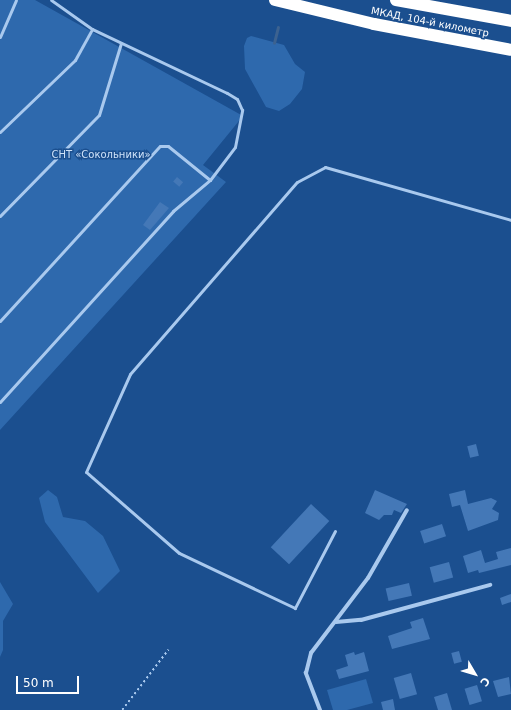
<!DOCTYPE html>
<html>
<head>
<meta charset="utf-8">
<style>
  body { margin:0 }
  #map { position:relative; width:511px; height:710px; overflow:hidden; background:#1b4f8f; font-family:"DejaVu Sans",sans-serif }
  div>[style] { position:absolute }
  .green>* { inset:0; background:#2e69ad }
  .stream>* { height:2.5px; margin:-1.25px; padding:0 1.25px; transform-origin:1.25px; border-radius:1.25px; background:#3c6290 }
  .building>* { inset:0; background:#4478b7; transform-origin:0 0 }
  .path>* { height:1.5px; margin-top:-0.75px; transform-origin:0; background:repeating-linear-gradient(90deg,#a9c9ee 0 2px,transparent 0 5px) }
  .lane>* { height:3px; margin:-1.5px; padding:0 1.5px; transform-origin:1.5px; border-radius:1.5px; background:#a9c9ee }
  .street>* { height:4px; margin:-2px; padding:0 2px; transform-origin:2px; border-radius:2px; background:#a9c9ee }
  .highway>* { height:12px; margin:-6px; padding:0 6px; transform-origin:6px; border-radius:6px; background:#fff }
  span { translate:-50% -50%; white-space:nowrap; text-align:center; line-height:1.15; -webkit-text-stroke:3px #1b4f8f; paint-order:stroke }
  .street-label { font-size:10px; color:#fff }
  .park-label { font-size:10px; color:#cfe3fa }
  .north { position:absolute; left:455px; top:654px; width:40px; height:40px; -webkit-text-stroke:3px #1b4f8f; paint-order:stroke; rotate:128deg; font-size:11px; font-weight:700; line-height:16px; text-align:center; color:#fff }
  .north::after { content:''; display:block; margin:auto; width:14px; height:18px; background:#fff; clip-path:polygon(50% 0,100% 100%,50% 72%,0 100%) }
  .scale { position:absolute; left:16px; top:676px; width:63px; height:18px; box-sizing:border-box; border:2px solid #fff; border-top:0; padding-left:5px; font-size:12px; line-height:14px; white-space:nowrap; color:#fff; -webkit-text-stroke:3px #1b4f8f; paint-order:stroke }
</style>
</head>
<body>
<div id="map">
  <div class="green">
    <i style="clip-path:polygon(0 0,35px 0,243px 116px,203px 165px,226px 182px,0 430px)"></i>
    <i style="clip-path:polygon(251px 36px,284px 45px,295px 64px,305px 72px,302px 89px,290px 104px,279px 111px,266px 107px,245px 69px,244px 46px,247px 38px)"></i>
    <i style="clip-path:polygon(48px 490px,57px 497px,63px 517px,85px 521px,103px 536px,120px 571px,98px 593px,45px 522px,39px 498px)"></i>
    <i style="clip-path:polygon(0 582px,13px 604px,3px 621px,3px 650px,0 657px)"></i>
    <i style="clip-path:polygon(366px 679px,373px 703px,347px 710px,333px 710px,327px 690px)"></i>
  </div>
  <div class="stream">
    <i style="left:274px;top:43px;width:16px;rotate:-76deg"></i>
  </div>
  <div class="building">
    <i style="left:177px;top:177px;width:8px;height:6px;rotate:40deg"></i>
    <i style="clip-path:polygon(160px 202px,169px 208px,150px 230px,143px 225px)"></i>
    <i style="left:476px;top:444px;width:12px;height:9px;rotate:76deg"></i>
    <i style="clip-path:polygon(375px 490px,407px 504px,401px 513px,394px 510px,392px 515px,384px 515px,379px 520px,365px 513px)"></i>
    <i style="clip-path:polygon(465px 490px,468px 504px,491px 498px,497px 501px,492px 509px,499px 513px,498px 520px,468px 531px,460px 505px,452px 507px,449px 494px)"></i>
    <i style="left:311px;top:504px;width:25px;height:59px;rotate:43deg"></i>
    <i style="left:442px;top:524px;width:13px;height:23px;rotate:72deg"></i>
    <i style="clip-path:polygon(511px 548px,511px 565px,479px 573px,478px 570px,468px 573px,463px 556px,481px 550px,485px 563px,498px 559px,496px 552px)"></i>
    <i style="left:449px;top:562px;width:16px;height:20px;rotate:75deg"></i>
    <i style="left:409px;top:583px;width:13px;height:24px;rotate:77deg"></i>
    <i style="clip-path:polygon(511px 594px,511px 602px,502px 605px,500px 598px)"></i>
    <i style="clip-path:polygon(423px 618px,430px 639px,392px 649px,388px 636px,412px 628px,410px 622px)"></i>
    <i style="left:459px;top:651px;width:11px;height:8px;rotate:75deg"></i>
    <i style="clip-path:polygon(354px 652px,355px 655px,364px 652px,369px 671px,339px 679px,336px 670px,348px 666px,345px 655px)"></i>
    <i style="left:411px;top:673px;width:22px;height:18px;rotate:74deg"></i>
    <i style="clip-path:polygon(509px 677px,511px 694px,498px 697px,493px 681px)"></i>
    <i style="left:477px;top:685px;width:17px;height:13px;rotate:73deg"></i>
    <i style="clip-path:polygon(447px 693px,452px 710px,438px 710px,434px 697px)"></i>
    <i style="clip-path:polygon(393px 699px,395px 710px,383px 710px,381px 702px)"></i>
  </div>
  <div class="path">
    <i style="left:122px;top:710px;width:76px;rotate:-52.5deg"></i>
  </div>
  <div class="lane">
    <i style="left:0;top:37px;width:40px;rotate:-66.6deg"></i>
    <i style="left:0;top:132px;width:104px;rotate:-43.8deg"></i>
    <i style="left:75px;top:60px;width:35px;rotate:-61deg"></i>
    <i style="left:0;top:216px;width:141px;rotate:-45.6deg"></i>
    <i style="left:99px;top:115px;width:75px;rotate:-73deg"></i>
    <i style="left:0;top:321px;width:237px;rotate:-47.6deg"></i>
    <i style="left:160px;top:146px;width:8px"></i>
    <i style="left:168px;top:146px;width:54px;rotate:39deg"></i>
    <i style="left:0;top:402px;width:258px;rotate:-47.8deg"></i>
    <i style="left:173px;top:211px;width:48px;rotate:-40deg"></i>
    <i style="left:210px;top:180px;width:41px;rotate:-52.9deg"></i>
    <i style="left:235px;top:147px;width:38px;rotate:-79deg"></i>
    <i style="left:242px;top:110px;width:12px;rotate:-114deg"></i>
    <i style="left:237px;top:99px;width:12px;rotate:-149deg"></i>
    <i style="left:227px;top:93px;width:149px;rotate:-154.6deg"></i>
    <i style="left:92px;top:29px;width:50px;rotate:-144.7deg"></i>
    <i style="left:335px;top:531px;width:87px;rotate:117.5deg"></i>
    <i style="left:295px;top:608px;width:128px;rotate:-154.6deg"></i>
    <i style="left:179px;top:553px;width:123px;rotate:-138.9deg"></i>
    <i style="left:86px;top:472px;width:107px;rotate:-65.8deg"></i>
    <i style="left:130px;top:374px;width:254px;rotate:-49deg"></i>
    <i style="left:297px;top:182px;width:32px;rotate:-28deg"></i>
    <i style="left:325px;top:167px;width:193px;rotate:15.9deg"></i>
  </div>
  <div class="street">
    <i style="left:336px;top:622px;width:25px;rotate:-5deg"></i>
    <i style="left:361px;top:620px;width:134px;rotate:-15.2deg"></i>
    <i style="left:320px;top:710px;width:40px;rotate:-111deg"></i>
    <i style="left:306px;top:673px;width:21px;rotate:-76deg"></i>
    <i style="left:311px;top:653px;width:94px;rotate:-52.8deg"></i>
    <i style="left:368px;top:578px;width:78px;rotate:-60.2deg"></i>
  </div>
  <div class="highway">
    <i style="left:275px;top:0;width:102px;rotate:13.6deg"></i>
    <i style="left:374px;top:24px;width:139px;rotate:10.7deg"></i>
    <i style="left:396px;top:0;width:117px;rotate:10.3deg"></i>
  </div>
  <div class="street-label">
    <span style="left:430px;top:22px;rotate:11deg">МКАД, 104-й километр</span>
  </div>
  <div class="park-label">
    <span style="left:101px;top:155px">СНТ «Сокольники»</span>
  </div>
  <div class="north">С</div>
  <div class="scale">50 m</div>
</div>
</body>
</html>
